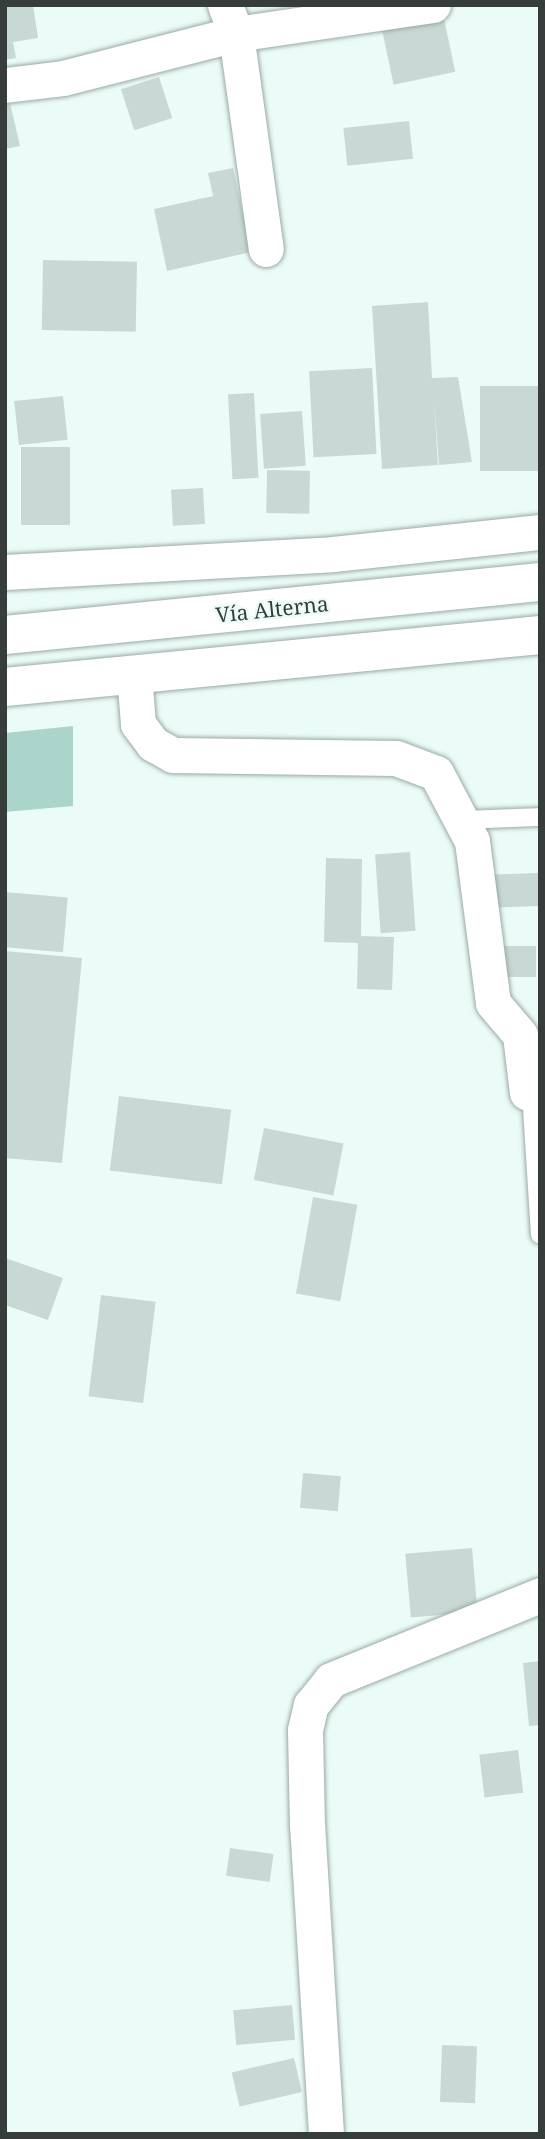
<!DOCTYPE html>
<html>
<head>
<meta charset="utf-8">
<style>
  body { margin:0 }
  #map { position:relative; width:545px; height:2139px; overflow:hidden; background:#ebfcf8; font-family:"Noto Serif",serif }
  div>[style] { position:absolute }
  .green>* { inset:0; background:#abd5cb }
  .building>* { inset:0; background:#c8d9d5; transform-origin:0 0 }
  .roads { filter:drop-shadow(0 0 2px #9aaaa5) drop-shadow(0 0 2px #9aaaa5) }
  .service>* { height:18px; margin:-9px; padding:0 9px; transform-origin:9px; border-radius:9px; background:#fff }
  .minor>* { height:35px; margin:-17.5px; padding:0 17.5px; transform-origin:17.5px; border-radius:17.5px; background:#fff }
  .trunk>* { height:38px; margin:-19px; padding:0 19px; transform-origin:19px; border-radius:19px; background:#fff }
  span { translate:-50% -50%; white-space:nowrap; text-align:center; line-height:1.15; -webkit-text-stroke:5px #ebfcf8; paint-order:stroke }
  .street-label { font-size:21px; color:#363d3b }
  .frame { position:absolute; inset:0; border:7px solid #363d3b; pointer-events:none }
</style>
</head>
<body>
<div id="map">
  <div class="green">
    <i style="clip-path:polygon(73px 726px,73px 806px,5px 812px,5px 733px)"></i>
  </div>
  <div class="building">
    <i style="clip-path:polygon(5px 5px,33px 5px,38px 38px,13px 42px,16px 58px,5px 60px)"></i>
    <i style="left:443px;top:14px;width:59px;height:63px;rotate:78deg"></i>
    <i style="left:159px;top:77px;width:43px;height:40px;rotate:72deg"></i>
    <i style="clip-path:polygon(10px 103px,20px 146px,5px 149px,5px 105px)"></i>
    <i style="left:409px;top:121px;width:38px;height:66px;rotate:84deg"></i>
    <i style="clip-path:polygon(233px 168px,251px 252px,167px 271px,154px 209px,213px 196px,208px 173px)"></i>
    <i style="left:43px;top:260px;width:94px;height:70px;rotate:1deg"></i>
    <i style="clip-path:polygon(428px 302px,432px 378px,458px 377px,472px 462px,439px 465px,434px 400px,438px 465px,382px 469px,372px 306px)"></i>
    <i style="left:372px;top:368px;width:86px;height:63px;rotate:87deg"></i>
    <i style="left:540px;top:386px;width:85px;height:60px;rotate:90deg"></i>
    <i style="left:254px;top:393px;width:85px;height:26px;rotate:87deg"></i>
    <i style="left:63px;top:396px;width:44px;height:49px;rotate:84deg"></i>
    <i style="left:302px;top:411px;width:55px;height:42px;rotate:86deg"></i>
    <i style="left:21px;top:447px;width:49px;height:78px"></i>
    <i style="left:267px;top:470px;width:43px;height:43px;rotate:1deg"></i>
    <i style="left:203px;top:488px;width:36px;height:32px;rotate:87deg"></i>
    <i style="left:410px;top:852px;width:79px;height:35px;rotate:86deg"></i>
    <i style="clip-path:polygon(326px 858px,362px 859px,361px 936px,394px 937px,392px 990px,357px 989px,358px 943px,324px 942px)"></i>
    <i style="left:538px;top:873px;width:33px;height:43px;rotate:88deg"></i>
    <i style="left:5px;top:892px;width:63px;height:55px;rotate:5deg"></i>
    <i style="left:536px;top:946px;width:31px;height:34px;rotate:90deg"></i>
    <i style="clip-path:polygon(5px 951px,82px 958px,62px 1163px,5px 1158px)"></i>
    <i style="left:119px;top:1096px;width:113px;height:75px;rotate:7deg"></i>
    <i style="left:264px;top:1128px;width:81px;height:53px;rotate:11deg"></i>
    <i style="left:313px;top:1197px;width:45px;height:98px;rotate:10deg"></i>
    <i style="clip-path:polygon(5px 1258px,63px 1278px,48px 1320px,5px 1305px)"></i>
    <i style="left:101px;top:1295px;width:55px;height:102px;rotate:7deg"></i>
    <i style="left:303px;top:1473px;width:38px;height:35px;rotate:5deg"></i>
    <i style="left:472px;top:1548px;width:64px;height:67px;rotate:85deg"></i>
    <i style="clip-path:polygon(540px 1661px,540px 1725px,529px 1726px,523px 1663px)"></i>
    <i style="left:518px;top:1750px;width:43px;height:39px;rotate:83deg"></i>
    <i style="left:230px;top:1848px;width:44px;height:28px;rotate:8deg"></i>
    <i style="left:292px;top:2005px;width:35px;height:59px;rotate:85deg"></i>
    <i style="left:442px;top:2045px;width:35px;height:57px;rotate:2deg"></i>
    <i style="left:294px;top:2058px;width:35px;height:64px;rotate:77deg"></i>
  </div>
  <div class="roads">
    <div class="service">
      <i style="left:465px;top:820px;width:75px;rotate:-2.3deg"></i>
      <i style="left:531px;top:1092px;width:143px;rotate:86.4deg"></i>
    </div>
    <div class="minor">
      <i style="left:225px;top:5px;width:31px;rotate:69deg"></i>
      <i style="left:236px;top:34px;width:217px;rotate:82.1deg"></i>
      <i style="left:5px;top:85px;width:58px;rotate:-6.9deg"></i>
      <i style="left:63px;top:78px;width:179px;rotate:-14.3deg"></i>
      <i style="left:236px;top:34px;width:199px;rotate:-8.4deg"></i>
      <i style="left:5px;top:572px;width:328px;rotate:-3.1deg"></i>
      <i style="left:333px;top:554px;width:208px;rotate:-6.1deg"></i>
      <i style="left:134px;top:674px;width:50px;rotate:85.4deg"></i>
      <i style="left:138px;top:724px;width:25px;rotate:53deg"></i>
      <i style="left:153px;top:744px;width:23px;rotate:29deg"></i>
      <i style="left:173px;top:755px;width:223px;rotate:0.8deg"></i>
      <i style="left:396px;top:758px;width:43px;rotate:20.6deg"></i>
      <i style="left:436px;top:773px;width:77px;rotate:62.1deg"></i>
      <i style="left:472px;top:841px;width:163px;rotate:82.6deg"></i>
      <i style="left:493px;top:1003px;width:42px;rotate:49.8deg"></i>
      <i style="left:520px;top:1035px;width:58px;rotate:83.1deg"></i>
      <i style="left:326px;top:2134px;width:309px;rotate:-93.5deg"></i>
      <i style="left:307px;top:1826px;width:96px;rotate:-91.2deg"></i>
      <i style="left:305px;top:1730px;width:26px;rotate:-77deg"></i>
      <i style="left:311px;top:1705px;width:32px;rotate:-51deg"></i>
      <i style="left:331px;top:1680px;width:226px;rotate:-22.1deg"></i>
    </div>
    <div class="trunk">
      <i style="left:5px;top:635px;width:538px;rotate:-5.66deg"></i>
      <i style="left:5px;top:687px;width:538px;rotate:-5.55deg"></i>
    </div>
  </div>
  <div class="street-label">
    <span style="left:272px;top:609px;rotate:-6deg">Vía Alterna</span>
  </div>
  <div class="frame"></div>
</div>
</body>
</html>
